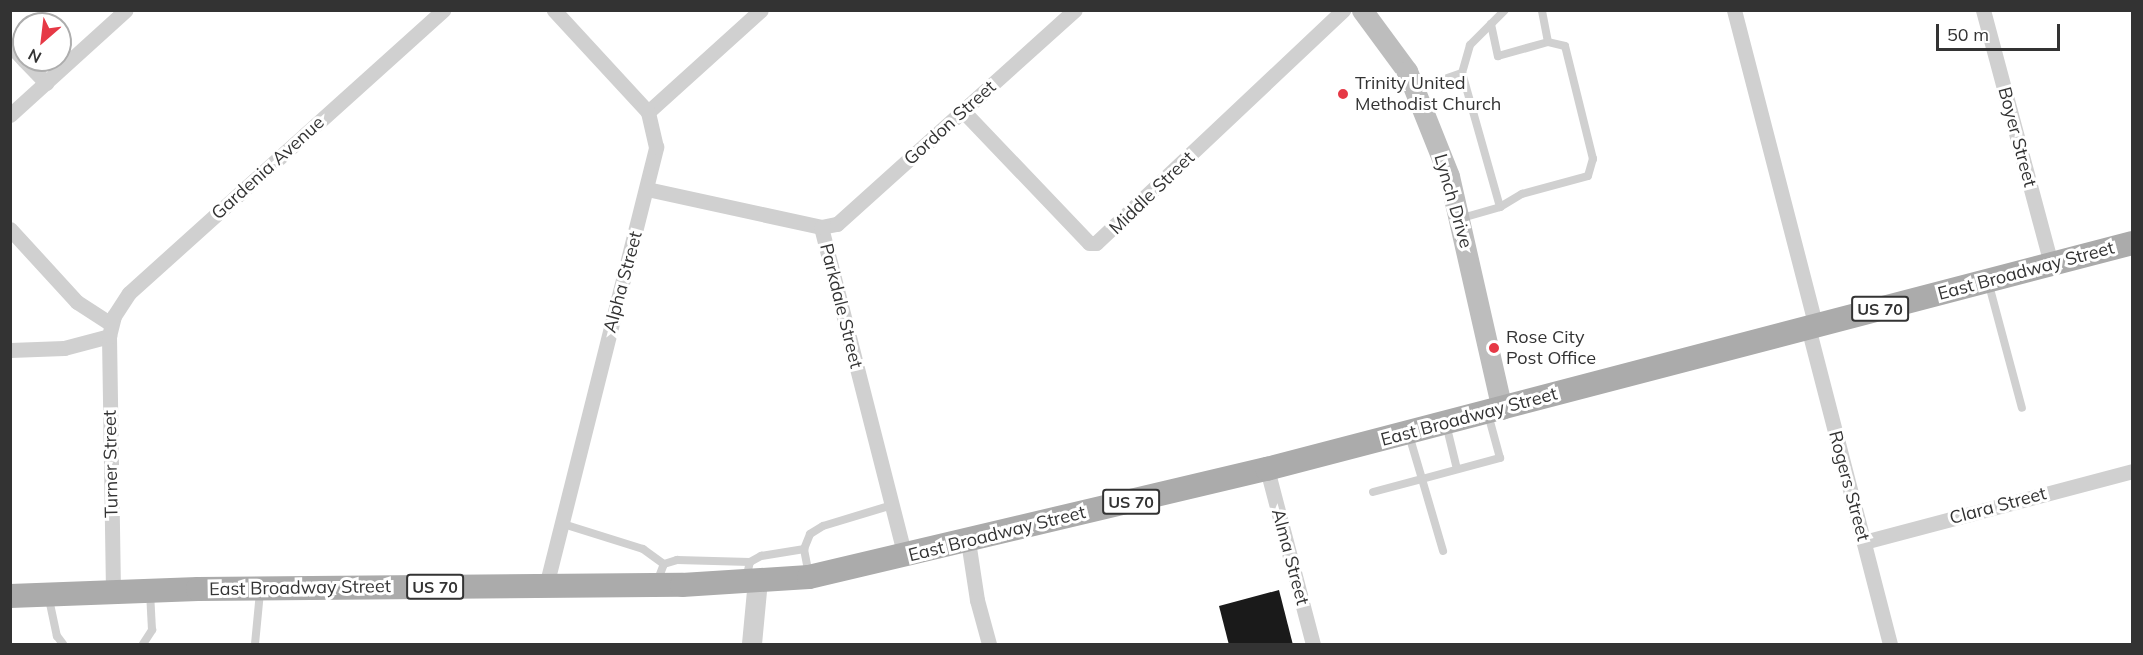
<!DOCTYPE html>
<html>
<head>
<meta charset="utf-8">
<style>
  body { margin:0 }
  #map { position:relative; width:2143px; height:655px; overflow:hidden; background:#fff; font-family:Mulish,sans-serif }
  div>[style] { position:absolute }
  .building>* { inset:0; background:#1a1a1a }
  .service>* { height:8px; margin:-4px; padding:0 4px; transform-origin:4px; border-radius:4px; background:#d0d0d0 }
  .minor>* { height:15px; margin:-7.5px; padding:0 7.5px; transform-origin:7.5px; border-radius:7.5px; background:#d0d0d0 }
  .tertiary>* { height:20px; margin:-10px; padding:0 10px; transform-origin:10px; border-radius:10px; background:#d0d0d0 }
  .secondary>* { height:21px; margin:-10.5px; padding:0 10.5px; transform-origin:10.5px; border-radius:10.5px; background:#bdbdbd }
  .primary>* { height:24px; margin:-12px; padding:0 12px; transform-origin:12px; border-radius:12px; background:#ababab }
  .dots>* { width:16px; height:16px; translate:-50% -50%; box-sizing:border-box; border:3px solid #fff; border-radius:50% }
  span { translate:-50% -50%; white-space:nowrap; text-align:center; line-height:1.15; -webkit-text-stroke:6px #fff; paint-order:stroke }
  .shield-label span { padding:2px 4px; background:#fff; border:2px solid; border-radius:4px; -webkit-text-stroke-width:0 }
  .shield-label { font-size:16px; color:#333; font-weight:700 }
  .poi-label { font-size:18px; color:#333 }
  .left { translate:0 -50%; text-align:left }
  .street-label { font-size:18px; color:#333 }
  .frame { position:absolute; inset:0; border:12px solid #333; pointer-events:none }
  .north { position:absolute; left:12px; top:12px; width:60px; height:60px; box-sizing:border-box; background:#fff; border:2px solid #adadad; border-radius:50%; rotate:208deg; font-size:16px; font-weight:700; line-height:24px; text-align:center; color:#333 }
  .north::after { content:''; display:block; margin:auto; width:21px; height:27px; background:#e63946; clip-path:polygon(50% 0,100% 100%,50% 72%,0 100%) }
  .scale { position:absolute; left:1936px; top:24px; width:124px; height:27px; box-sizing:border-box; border:3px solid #333; border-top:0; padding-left:8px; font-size:18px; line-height:21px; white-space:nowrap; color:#333; -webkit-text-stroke:4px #fff; paint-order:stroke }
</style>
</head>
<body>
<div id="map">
  <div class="building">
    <i style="clip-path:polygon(1279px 590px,1293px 645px,1229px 645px,1219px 606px)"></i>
  </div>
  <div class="service">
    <i style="left:1491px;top:24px;width:33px;rotate:78deg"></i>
    <i style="left:1498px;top:56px;width:52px;rotate:-15.6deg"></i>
    <i style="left:1548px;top:42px;width:33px;rotate:-101deg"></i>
    <i style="left:1416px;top:89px;width:49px;rotate:-19.2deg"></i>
    <i style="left:1500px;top:207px;width:139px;rotate:-105.8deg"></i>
    <i style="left:1462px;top:73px;width:29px;rotate:-74deg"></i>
    <i style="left:1470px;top:45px;width:49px;rotate:-45deg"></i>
    <i style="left:1462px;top:218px;width:40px;rotate:-16deg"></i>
    <i style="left:1500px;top:207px;width:26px;rotate:-31deg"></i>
    <i style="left:1522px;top:194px;width:68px;rotate:-15.3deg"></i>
    <i style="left:1588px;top:176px;width:18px;rotate:-74deg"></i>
    <i style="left:1593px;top:159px;width:116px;rotate:-103.9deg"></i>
    <i style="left:1565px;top:46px;width:17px;rotate:-167deg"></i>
    <i style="left:1989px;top:285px;width:127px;rotate:75deg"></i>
    <i style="left:1446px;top:424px;width:46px;rotate:76.3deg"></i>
    <i style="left:1409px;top:435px;width:46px;rotate:73.5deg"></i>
    <i style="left:1422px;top:479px;width:81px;rotate:-15.1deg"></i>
    <i style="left:1500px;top:458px;width:46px;rotate:-105.3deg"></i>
    <i style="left:1373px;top:492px;width:51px;rotate:-14.9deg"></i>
    <i style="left:1422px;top:479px;width:75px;rotate:73.7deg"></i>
    <i style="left:560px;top:523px;width:87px;rotate:17.4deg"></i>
    <i style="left:643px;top:549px;width:26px;rotate:36deg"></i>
    <i style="left:809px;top:575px;width:26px;rotate:-101deg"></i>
    <i style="left:804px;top:549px;width:16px;rotate:-68deg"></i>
    <i style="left:810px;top:534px;width:15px;rotate:-32deg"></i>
    <i style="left:823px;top:526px;width:72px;rotate:-16.9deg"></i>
    <i style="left:746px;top:579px;width:17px;rotate:-77deg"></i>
    <i style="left:750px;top:562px;width:13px;rotate:-29deg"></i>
    <i style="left:761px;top:556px;width:44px;rotate:-9.2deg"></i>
    <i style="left:657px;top:582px;width:19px;rotate:-69deg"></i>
    <i style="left:664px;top:564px;width:14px;rotate:-17deg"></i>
    <i style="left:677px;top:560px;width:73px;rotate:1.6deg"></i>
    <i style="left:49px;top:599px;width:38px;rotate:78deg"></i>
    <i style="left:57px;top:636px;width:10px;rotate:53deg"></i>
    <i style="left:143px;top:644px;width:17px;rotate:-57deg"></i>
    <i style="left:152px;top:630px;width:35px;rotate:-93deg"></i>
    <i style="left:255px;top:644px;width:52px;rotate:-84.5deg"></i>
  </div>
  <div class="minor">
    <i style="left:1734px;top:10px;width:326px;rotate:75.5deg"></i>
    <i style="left:1983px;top:10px;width:263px;rotate:75deg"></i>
    <i style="left:10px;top:45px;width:21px;rotate:47deg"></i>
    <i style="left:24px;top:60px;width:32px;rotate:46deg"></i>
    <i style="left:963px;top:111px;width:182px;rotate:46.3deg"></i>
    <i style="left:1089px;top:243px;width:7px"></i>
    <i style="left:1096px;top:243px;width:340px;rotate:-43.3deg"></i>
    <i style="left:648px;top:112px;width:152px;rotate:-42.1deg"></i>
    <i style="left:10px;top:115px;width:156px;rotate:-42.2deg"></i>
    <i style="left:647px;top:189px;width:178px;rotate:12.3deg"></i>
    <i style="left:821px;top:227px;width:341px;rotate:75.7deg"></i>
    <i style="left:821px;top:227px;width:16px;rotate:-11deg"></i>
    <i style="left:837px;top:224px;width:320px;rotate:-42deg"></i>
    <i style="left:10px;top:229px;width:99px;rotate:47.5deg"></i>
    <i style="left:77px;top:302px;width:40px;rotate:32.9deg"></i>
    <i style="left:1808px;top:327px;width:327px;rotate:75.5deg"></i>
    <i style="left:10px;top:350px;width:54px;rotate:-2.1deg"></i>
    <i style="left:64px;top:348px;width:47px;rotate:-14.9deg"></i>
    <i style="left:1267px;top:469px;width:181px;rotate:75.3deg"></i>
    <i style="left:968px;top:541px;width:60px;rotate:81.3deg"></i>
    <i style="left:977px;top:600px;width:46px;rotate:74.7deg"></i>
    <i style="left:1864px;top:542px;width:277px;rotate:-14.8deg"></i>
    <i style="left:546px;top:586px;width:453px;rotate:-75.9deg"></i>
    <i style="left:656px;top:147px;width:36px;rotate:-103deg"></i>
    <i style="left:648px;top:112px;width:139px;rotate:-132.7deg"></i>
    <i style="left:113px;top:591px;width:255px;rotate:-90.9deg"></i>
    <i style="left:109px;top:336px;width:21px;rotate:-76deg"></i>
    <i style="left:114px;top:316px;width:27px;rotate:-57deg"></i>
    <i style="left:129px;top:293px;width:423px;rotate:-42deg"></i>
  </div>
  <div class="tertiary">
    <i style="left:752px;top:644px;width:63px;rotate:-84.6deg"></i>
  </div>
  <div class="secondary">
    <i style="left:1362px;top:10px;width:76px;rotate:53.6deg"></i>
    <i style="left:1407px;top:71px;width:113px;rotate:68.2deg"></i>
    <i style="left:1449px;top:176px;width:239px;rotate:77.2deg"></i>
  </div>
  <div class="primary">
    <i style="left:10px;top:596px;width:188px;rotate:-2.1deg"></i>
    <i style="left:198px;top:589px;width:484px;rotate:-0.5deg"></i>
    <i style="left:682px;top:585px;width:127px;rotate:-3.6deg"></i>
    <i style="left:809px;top:577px;width:471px;rotate:-13.3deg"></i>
    <i style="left:1267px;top:469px;width:894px;rotate:-14.64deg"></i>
  </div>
  <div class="dots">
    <i style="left:1343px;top:94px;background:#e63946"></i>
    <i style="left:1494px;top:348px;background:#e63946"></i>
  </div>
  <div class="shield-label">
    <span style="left:1880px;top:309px">US 70</span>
    <span style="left:1131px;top:502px">US 70</span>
    <span style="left:435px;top:587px">US 70</span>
  </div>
  <div class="poi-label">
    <span class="left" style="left:1355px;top:94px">Trinity United<br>Methodist Church</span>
    <span class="left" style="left:1506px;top:348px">Rose City<br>Post Office</span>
  </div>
  <div class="street-label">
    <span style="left:950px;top:123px;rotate:-42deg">Gordon Street</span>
    <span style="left:2017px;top:137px;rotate:75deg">Boyer Street</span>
    <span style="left:268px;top:168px;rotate:-42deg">Gardenia Avenue</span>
    <span style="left:1152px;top:193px;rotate:-44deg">Middle Street</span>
    <span style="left:1453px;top:201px;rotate:74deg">Lynch Drive</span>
    <span style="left:2026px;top:271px;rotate:-15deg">East Broadway Street</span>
    <span style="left:623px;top:282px;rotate:-75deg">Alpha Street</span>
    <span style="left:841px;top:306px;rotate:76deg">Parkdale Street</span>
    <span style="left:1469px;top:417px;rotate:-15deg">East Broadway Street</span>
    <span style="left:111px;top:464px;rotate:-91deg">Turner Street</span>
    <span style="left:1849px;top:486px;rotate:75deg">Rogers Street</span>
    <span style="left:1998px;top:506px;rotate:-15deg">Clara Street</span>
    <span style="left:997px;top:534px;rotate:-14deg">East Broadway Street</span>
    <span style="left:1290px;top:557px;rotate:75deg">Alma Street</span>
    <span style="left:300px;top:588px;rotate:-1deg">East Broadway Street</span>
  </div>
  <div class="frame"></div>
  <div class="north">N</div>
  <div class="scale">50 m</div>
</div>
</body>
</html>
